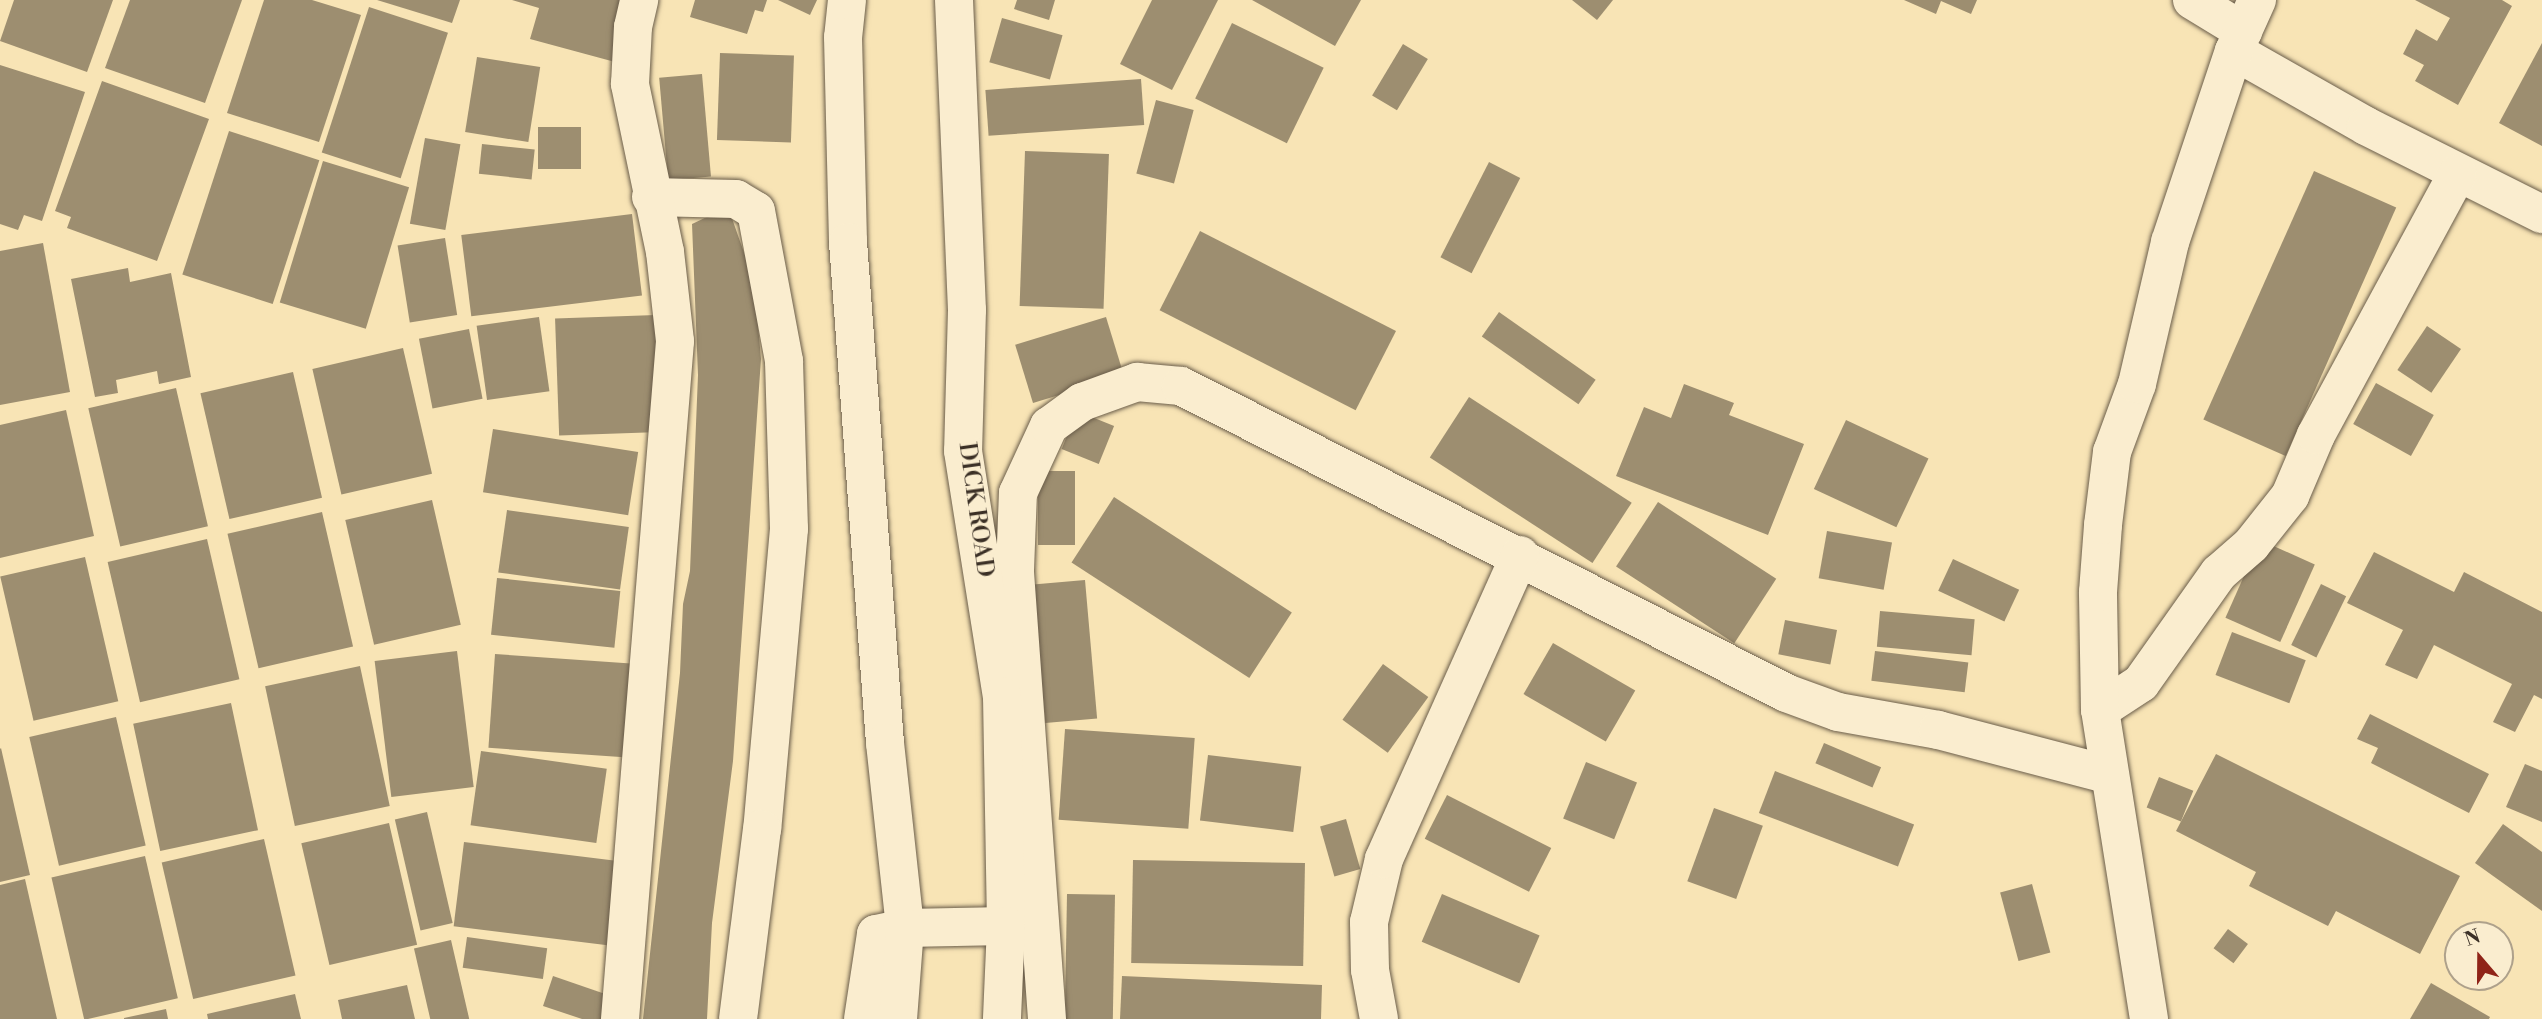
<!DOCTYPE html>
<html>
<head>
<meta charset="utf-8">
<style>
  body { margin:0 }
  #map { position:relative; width:2542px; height:1019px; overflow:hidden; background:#f8e4b5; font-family:"Libre Bodoni",serif }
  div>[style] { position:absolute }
  .building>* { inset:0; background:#9d8e70; transform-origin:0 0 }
  .roads { filter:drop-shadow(0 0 2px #6a5d4a) drop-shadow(0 0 2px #6a5d4a) }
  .minor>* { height:38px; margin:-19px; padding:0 19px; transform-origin:19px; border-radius:19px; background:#faedcf }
  .secondary>* { height:38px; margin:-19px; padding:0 19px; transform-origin:19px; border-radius:19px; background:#faedcf }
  span { translate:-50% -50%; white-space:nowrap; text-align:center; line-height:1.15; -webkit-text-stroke:5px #faedcf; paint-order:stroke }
  .street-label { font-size:24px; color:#3b3026 }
  .north { position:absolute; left:2444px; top:921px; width:70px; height:70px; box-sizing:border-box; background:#faedcf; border:2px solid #aea18b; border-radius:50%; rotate:340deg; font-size:19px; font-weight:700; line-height:28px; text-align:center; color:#3b3026 }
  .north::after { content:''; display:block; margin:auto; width:24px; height:32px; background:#8f2418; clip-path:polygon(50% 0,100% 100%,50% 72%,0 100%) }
</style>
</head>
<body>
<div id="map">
  <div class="building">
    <i style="clip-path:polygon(14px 0,113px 0,87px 72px,0 41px)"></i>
    <i style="clip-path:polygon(130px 0,242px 0,205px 103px,105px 68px)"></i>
    <i style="clip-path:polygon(264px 0,312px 0,361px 15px,319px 142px,227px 113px)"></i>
    <i style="clip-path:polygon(377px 0,460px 0,452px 23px)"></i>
    <i style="clip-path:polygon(512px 0,632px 0,615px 62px,530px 39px,539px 8px)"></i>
    <i style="clip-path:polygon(695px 0,767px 0,763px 12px,755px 10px,747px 34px,690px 17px)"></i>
    <i style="clip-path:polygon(778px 0,817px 0,810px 15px)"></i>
    <i style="clip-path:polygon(1017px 0,1055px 0,1049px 20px,1014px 9px)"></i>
    <i style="clip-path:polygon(1152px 0,1218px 0,1172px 90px,1120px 64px)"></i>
    <i style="clip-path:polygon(1252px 0,1361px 0,1335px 46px)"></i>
    <i style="clip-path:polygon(1572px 0,1613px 0,1597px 20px)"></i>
    <i style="clip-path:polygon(1904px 0,1977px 0,1971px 14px,1941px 1px,1936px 14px)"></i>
    <i style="clip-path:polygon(2415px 0,2502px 0,2512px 6px,2458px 105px,2415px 81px,2424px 65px,2403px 54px,2416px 29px,2437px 41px,2450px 18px)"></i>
    <i style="left:369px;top:7px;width:83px;height:153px;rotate:18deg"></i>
    <i style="left:1002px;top:18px;width:63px;height:46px;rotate:16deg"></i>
    <i style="left:1232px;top:23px;width:102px;height:84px;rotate:26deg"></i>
    <i style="clip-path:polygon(2542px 43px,2542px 146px,2499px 123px)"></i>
    <i style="left:1403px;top:44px;width:29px;height:60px;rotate:31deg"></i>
    <i style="left:720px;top:53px;width:74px;height:87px;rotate:2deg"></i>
    <i style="left:477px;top:57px;width:64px;height:76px;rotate:9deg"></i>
    <i style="clip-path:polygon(0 65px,85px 92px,42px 221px,24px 215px,18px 230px,0 224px)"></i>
    <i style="left:702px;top:74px;width:103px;height:43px;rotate:85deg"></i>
    <i style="left:1141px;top:79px;width:46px;height:156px;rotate:86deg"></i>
    <i style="clip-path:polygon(102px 81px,209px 119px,157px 261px,67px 228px,71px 217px,55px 211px)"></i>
    <i style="left:1156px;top:100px;width:39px;height:76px;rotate:15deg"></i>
    <i style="left:538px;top:127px;width:43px;height:42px"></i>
    <i style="left:229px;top:131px;width:95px;height:151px;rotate:18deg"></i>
    <i style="left:425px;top:138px;width:36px;height:87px;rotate:10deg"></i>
    <i style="left:482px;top:144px;width:53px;height:30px;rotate:6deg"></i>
    <i style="left:1025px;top:151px;width:84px;height:155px;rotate:2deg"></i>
    <i style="left:323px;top:161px;width:90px;height:148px;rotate:17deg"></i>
    <i style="left:1489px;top:162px;width:35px;height:107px;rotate:27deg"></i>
    <i style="left:2314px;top:171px;width:90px;height:272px;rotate:24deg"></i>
    <i style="clip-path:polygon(728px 207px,754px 281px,761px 359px,733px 761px,712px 923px,707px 1019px,643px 1019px,680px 673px,683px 604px,690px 571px,698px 375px,692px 224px)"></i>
    <i style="left:632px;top:214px;width:82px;height:172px;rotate:83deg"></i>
    <i style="left:1200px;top:231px;width:220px;height:89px;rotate:27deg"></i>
    <i style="left:445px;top:238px;width:78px;height:48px;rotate:81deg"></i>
    <i style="clip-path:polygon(43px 243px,70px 392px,0 405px,0 251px)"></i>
    <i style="clip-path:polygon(128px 268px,130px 282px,171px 273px,191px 377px,159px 384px,157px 371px,116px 380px,118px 393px,95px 397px,71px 279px)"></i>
    <i style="left:1499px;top:312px;width:118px;height:30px;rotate:35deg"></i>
    <i style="left:656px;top:315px;width:117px;height:101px;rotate:88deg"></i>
    <i style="left:539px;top:317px;width:75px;height:63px;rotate:82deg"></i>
    <i style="left:1106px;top:317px;width:61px;height:95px;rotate:73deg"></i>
    <i style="left:2427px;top:326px;width:41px;height:53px;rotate:34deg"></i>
    <i style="left:469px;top:329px;width:71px;height:51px;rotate:79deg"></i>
    <i style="left:403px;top:348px;width:129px;height:93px;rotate:77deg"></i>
    <i style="left:293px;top:372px;width:129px;height:95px;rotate:77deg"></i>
    <i style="left:2376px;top:383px;width:66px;height:47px;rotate:29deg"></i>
    <i style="clip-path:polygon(1684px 384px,1734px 403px,1729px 415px,1804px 444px,1768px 535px,1616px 476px,1644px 407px,1671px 418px)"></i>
    <i style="left:176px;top:388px;width:142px;height:90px;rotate:77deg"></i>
    <i style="left:1469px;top:397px;width:194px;height:72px;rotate:33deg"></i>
    <i style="clip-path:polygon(66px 410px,94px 536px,0 558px,0 425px)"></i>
    <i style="left:1077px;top:411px;width:40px;height:41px;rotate:22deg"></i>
    <i style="left:1846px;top:420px;width:91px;height:76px;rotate:25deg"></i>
    <i style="left:493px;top:429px;width:147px;height:64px;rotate:9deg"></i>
    <i style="left:1038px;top:471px;width:37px;height:74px"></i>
    <i style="left:1114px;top:497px;width:212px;height:78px;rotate:33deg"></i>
    <i style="left:432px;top:500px;width:128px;height:89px;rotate:77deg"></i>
    <i style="left:1658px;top:502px;width:141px;height:77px;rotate:33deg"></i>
    <i style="left:507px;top:510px;width:123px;height:63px;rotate:8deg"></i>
    <i style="left:322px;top:512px;width:138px;height:97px;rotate:77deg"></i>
    <i style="left:1827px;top:531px;width:66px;height:48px;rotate:10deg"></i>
    <i style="left:207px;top:539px;width:144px;height:102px;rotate:77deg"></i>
    <i style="left:2260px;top:540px;width:60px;height:85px;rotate:24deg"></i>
    <i style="clip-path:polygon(2374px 552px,2454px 592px,2464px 572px,2542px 612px,2542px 699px,2534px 695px,2515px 732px,2493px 722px,2512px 684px,2434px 645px,2417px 679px,2385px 665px,2403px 630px,2347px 603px)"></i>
    <i style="left:85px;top:557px;width:148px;height:87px;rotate:77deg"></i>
    <i style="left:1953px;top:559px;width:73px;height:35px;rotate:25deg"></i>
    <i style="left:497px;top:578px;width:124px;height:57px;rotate:6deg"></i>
    <i style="left:1085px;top:580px;width:139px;height:52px;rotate:85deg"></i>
    <i style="left:2321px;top:584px;width:28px;height:68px;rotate:26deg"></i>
    <i style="left:1880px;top:611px;width:95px;height:36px;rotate:5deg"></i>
    <i style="left:1785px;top:620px;width:53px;height:35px;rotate:11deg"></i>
    <i style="left:2232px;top:632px;width:79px;height:46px;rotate:21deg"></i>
    <i style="left:1553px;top:643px;width:95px;height:59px;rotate:30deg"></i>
    <i style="left:457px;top:651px;width:137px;height:83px;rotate:83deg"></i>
    <i style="left:1875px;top:651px;width:94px;height:30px;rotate:7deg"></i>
    <i style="left:495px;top:654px;width:136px;height:94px;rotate:4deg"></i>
    <i style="left:1383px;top:664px;width:56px;height:69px;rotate:36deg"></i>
    <i style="left:360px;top:666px;width:143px;height:97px;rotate:78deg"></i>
    <i style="left:231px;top:703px;width:130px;height:100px;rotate:78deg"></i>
    <i style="clip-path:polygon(2370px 714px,2489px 774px,2469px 813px,2371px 763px,2378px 748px,2357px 739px)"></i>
    <i style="left:116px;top:717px;width:132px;height:89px;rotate:77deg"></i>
    <i style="left:1065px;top:729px;width:130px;height:91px;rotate:4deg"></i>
    <i style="left:1824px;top:743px;width:62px;height:22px;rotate:23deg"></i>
    <i style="clip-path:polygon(1px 748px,30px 875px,0 882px,0 749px)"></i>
    <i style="left:481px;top:751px;width:127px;height:75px;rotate:8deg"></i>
    <i style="clip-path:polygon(2216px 754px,2460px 876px,2420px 954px,2336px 911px,2328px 926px,2249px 886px,2256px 872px,2176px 831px)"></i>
    <i style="left:1208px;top:755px;width:94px;height:66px;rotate:7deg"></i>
    <i style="left:1586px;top:762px;width:55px;height:61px;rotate:22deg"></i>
    <i style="clip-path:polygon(2525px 764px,2542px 771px,2542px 822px,2506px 807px)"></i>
    <i style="left:1775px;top:771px;width:149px;height:45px;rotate:21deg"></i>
    <i style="left:2159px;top:777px;width:37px;height:33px;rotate:22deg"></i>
    <i style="left:1447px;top:795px;width:117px;height:49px;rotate:27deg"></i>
    <i style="left:1714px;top:808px;width:52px;height:78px;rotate:20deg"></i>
    <i style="left:427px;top:812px;width:114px;height:33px;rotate:77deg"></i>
    <i style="left:1346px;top:819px;width:52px;height:27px;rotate:74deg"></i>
    <i style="left:389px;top:823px;width:125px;height:90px;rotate:77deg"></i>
    <i style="clip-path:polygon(2503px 824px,2542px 852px,2542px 911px,2475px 863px)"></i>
    <i style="left:264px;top:839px;width:140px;height:105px;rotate:77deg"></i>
    <i style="left:464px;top:842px;width:155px;height:85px;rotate:7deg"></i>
    <i style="left:145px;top:856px;width:146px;height:96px;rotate:77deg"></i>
    <i style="left:1133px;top:860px;width:172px;height:103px;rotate:1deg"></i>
    <i style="clip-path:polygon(25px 879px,57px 1019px,0 1019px,0 885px)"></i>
    <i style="left:2032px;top:884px;width:71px;height:33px;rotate:75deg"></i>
    <i style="left:1067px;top:894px;width:48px;height:125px;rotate:1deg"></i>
    <i style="left:1442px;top:894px;width:106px;height:52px;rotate:23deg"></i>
    <i style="left:2228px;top:929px;width:25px;height:24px;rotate:37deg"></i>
    <i style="left:467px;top:937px;width:81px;height:31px;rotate:8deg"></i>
    <i style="left:451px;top:940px;width:81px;height:38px;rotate:77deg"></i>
    <i style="clip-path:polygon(553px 976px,611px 996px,603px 1019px,582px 1019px,543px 1006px)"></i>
    <i style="clip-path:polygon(1122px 976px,1322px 985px,1321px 1019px,1120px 1019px)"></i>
    <i style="clip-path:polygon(2431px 983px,2490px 1017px,2489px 1019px,2410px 1019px)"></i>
    <i style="clip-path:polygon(407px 985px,415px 1019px,342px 1019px,338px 1000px)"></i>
    <i style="clip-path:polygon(295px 994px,301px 1019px,208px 1019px,207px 1014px)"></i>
    <i style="clip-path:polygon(166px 1009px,168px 1019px,124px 1019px,124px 1018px)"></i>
  </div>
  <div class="roads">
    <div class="minor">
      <i style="left:2192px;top:0;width:60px;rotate:31.3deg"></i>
      <i style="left:2234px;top:51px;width:152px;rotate:29.6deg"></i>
      <i style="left:2366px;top:126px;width:197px;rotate:26.6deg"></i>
      <i style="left:651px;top:197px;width:85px;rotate:1.3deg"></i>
      <i style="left:736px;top:199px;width:23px;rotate:31deg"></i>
      <i style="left:756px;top:211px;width:153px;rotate:79.4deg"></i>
      <i style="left:784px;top:361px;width:168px;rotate:88.3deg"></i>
      <i style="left:789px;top:529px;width:301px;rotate:95.1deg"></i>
      <i style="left:762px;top:829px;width:192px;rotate:97.2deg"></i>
      <i style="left:2100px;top:710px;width:49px;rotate:-33.4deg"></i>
      <i style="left:2141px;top:683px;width:135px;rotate:-54.7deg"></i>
      <i style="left:2219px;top:573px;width:43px;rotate:-41.2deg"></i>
      <i style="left:2251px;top:545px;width:63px;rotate:-51.5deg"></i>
      <i style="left:2290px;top:496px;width:66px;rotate:-66.9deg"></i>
      <i style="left:2316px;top:435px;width:297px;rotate:-61.6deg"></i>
      <i style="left:620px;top:1019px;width:680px;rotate:-85.36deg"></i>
      <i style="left:675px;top:341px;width:90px;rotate:-96.4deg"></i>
      <i style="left:665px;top:252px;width:172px;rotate:-101.8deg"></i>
      <i style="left:630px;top:84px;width:57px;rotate:-87deg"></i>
      <i style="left:633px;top:27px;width:28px;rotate:-77deg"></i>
      <i style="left:863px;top:1019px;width:86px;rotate:-81.3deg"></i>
      <i style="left:876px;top:934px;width:30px;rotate:-12deg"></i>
      <i style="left:905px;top:928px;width:101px;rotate:-1.1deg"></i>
      <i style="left:1047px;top:1019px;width:450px;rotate:-94.1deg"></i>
      <i style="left:1015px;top:570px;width:77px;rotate:-87.8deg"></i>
      <i style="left:1018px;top:493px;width:74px;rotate:-65.2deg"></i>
      <i style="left:1049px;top:426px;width:41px;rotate:-36deg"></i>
      <i style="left:1082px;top:402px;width:59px;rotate:-20deg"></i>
      <i style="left:1137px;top:382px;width:44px;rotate:5.2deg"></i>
      <i style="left:1181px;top:386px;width:678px;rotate:26.9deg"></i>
      <i style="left:1786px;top:693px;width:55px;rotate:20.1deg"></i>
      <i style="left:1838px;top:712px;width:102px;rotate:10.2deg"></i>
      <i style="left:1938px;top:730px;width:177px;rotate:14.7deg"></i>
      <i style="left:1379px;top:1019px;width:50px;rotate:-100.4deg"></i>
      <i style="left:1370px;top:970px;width:48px;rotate:-91.2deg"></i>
      <i style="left:1369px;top:922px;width:65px;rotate:-76.6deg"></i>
      <i style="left:1384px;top:859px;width:333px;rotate:-65.9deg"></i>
      <i style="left:2149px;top:1019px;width:313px;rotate:-99deg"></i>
      <i style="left:2100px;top:710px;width:118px;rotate:-91deg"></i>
      <i style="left:2098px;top:592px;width:67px;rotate:-85.7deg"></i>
      <i style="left:2103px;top:525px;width:74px;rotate:-83deg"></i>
      <i style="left:2112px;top:452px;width:72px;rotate:-69.8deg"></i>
      <i style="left:2137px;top:384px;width:146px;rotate:-76.9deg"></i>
      <i style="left:2170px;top:242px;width:201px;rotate:-71.5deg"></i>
      <i style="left:2234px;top:51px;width:56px;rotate:-65.7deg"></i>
    </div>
    <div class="secondary">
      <i style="left:847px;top:0;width:37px;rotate:96deg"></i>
      <i style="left:843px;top:37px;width:205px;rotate:88.6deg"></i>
      <i style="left:848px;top:242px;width:502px;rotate:85.78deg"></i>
      <i style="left:885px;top:743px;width:186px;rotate:83.8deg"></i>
      <i style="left:905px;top:928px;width:91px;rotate:94.4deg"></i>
      <i style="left:954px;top:0;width:310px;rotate:87.6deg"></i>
      <i style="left:967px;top:310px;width:141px;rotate:91.6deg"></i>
      <i style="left:963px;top:451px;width:248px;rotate:81deg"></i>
      <i style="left:1002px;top:696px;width:230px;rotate:89deg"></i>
      <i style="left:1006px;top:926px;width:93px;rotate:92.5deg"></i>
    </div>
  </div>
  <div class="street-label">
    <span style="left:975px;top:510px;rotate:82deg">DICK ROAD</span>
  </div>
  <div class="north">N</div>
</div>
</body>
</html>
